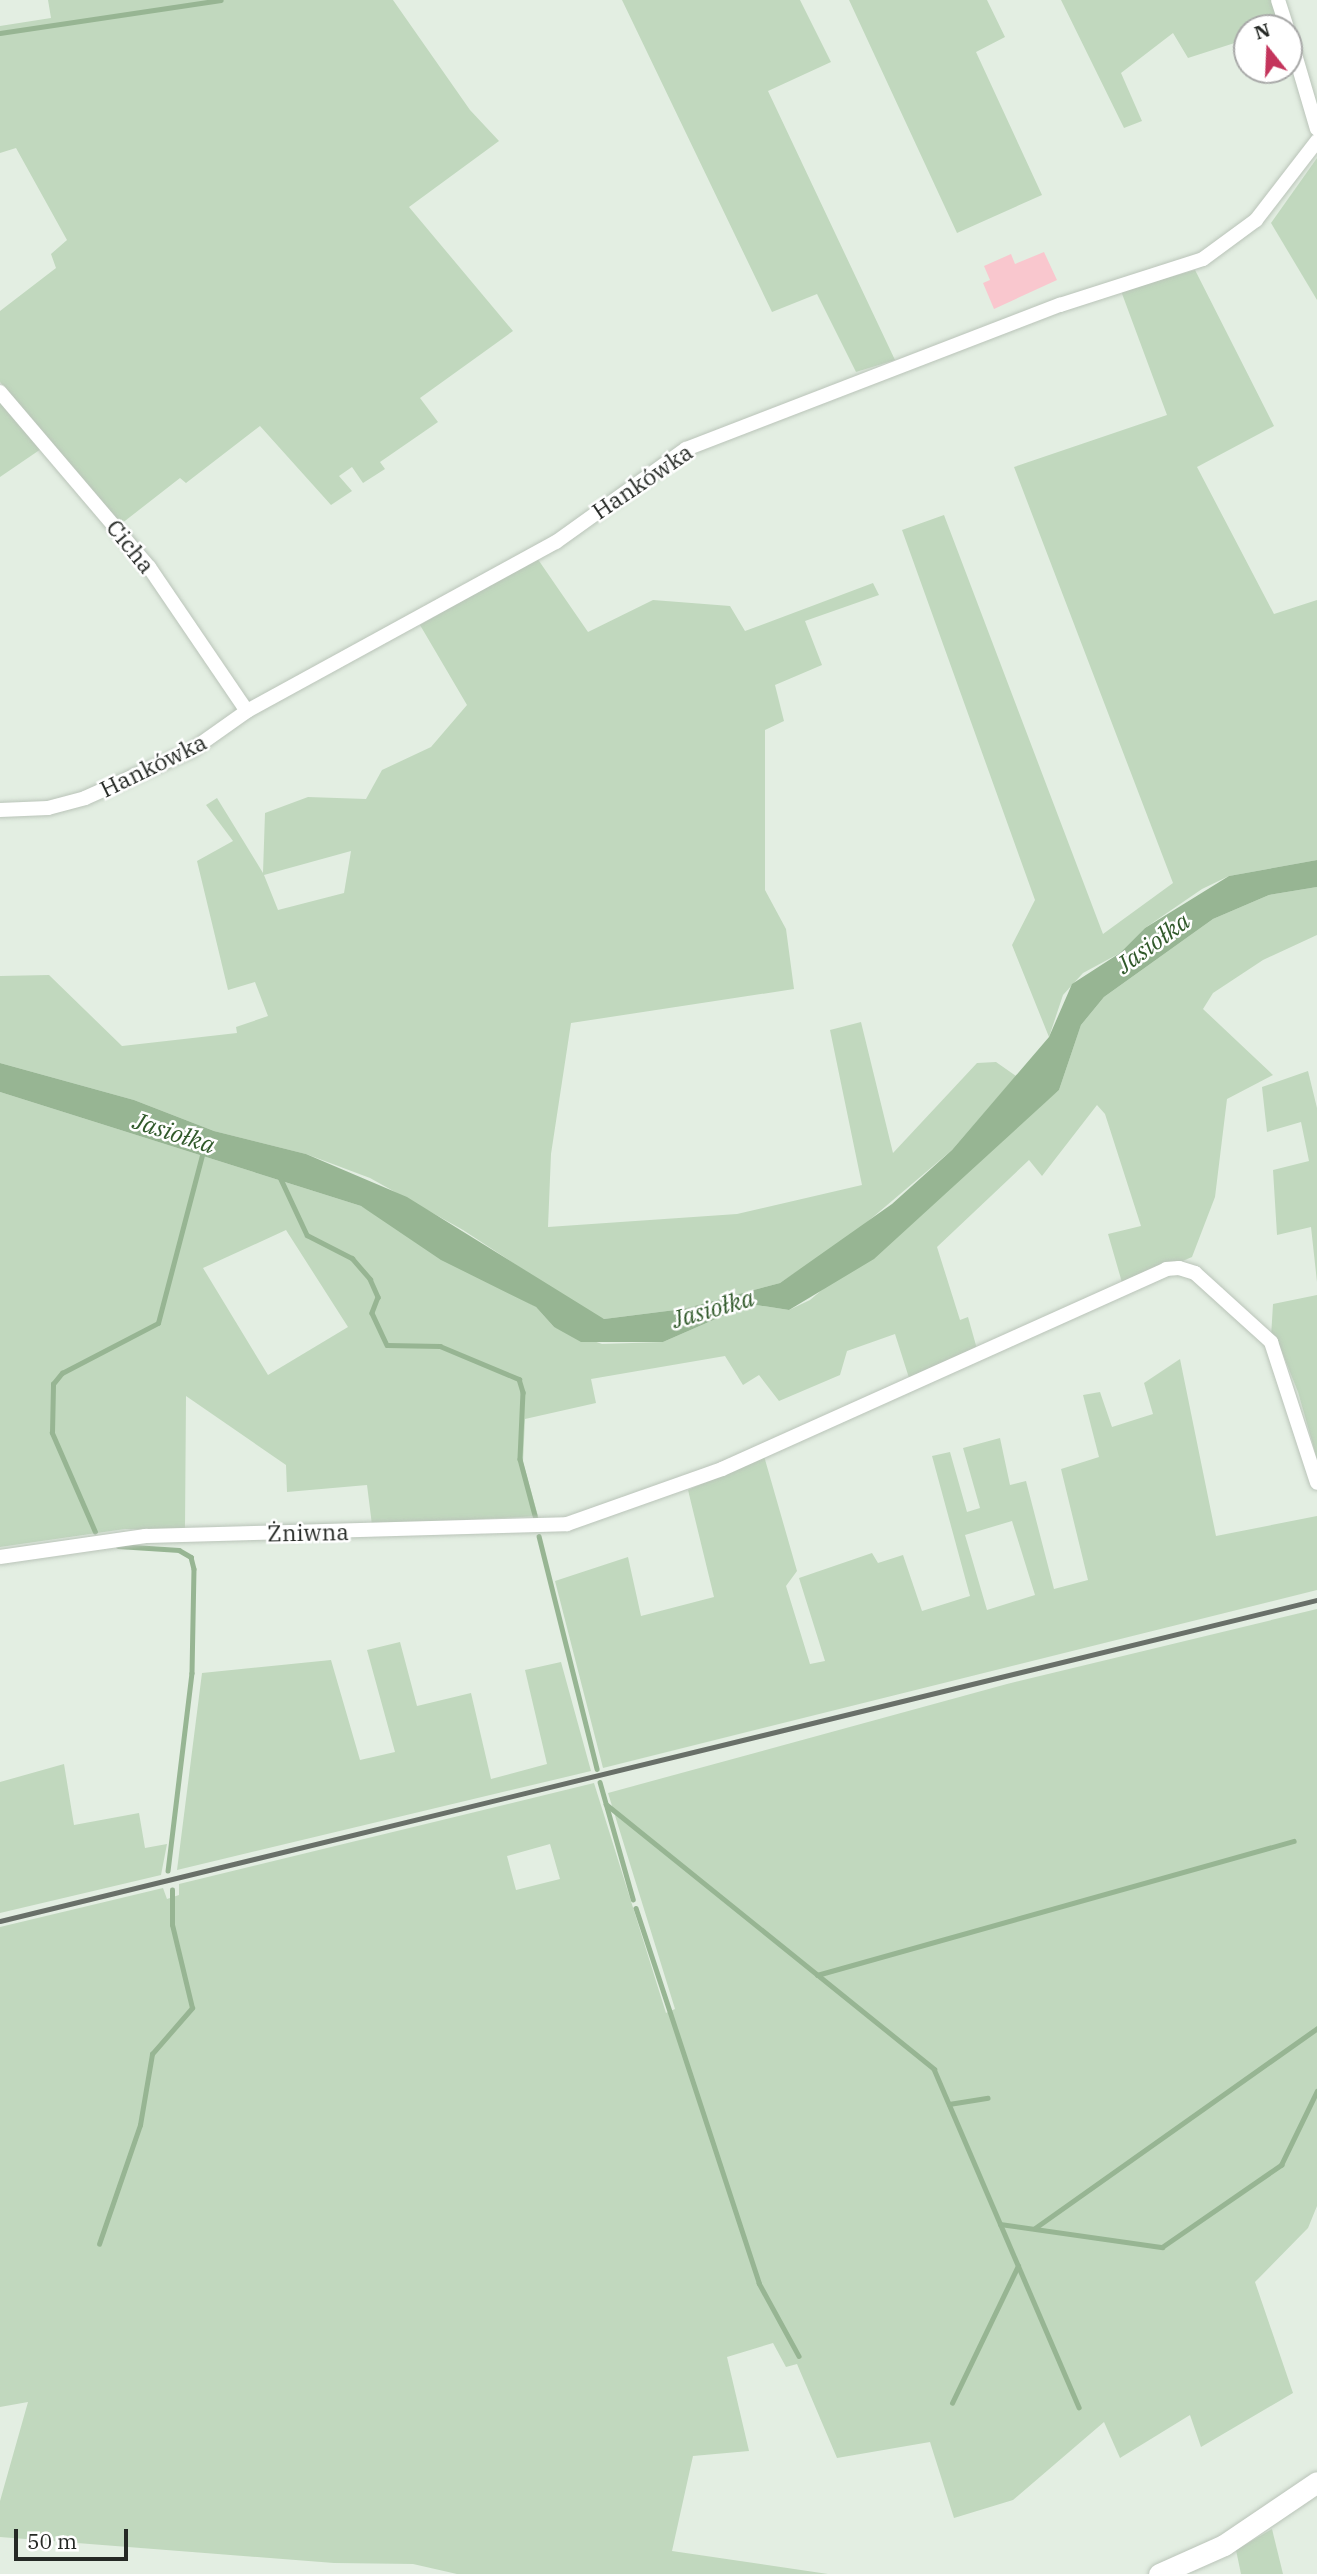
<!DOCTYPE html>
<html>
<head>
<meta charset="utf-8">
<style>
  body { margin:0 }
  #map { position:relative; width:1317px; height:2574px; overflow:hidden; background:#e3eee2; font-family:"IBM Plex Serif",serif }
  div>[style] { position:absolute }
  .green>* { inset:0; background:#c1d8be }
  .water>* { inset:0; background:#97b593 }
  .stream>* { height:4.5px; margin:-2.25px; padding:0 2.25px; transform-origin:2.25px; border-radius:2.25px; background:#97b593 }
  .building>* { inset:0; background:#f9c7ce }
  .roads { filter:drop-shadow(0 0 2px #bac4b9) drop-shadow(0 0 2px #bac4b9) }
  .street>* { height:14px; margin:-7px; padding:0 7px; transform-origin:7px; border-radius:7px; background:#fff }
  .secondary>* { height:21px; margin:-10.5px; padding:0 10.5px; transform-origin:10.5px; border-radius:10.5px; background:#fff }
  .rail>* { height:4.5px; margin:-2.25px; padding:0 2.25px; transform-origin:2.25px; border-radius:2.25px; background:#697069 }
  span { translate:-50% -50%; white-space:nowrap; text-align:center; line-height:1.15; -webkit-text-stroke:5px #fff; paint-order:stroke }
  .street-label { font-size:23px; color:#252925 }
  .water-label { font-size:24px; color:#30592a; font-style:italic }
  .north { position:absolute; left:1233px; top:14px; width:70px; height:70px; box-sizing:border-box; background:#fff; border:2px solid #a8a9a8; border-radius:50%; rotate:342deg; font-size:19px; font-weight:700; line-height:28px; text-align:center; color:#252925 }
  .north::after { content:''; display:block; margin:auto; width:24px; height:32px; background:#c4355c; clip-path:polygon(50% 0,100% 100%,50% 72%,0 100%) }
  .scale { position:absolute; left:14px; top:2529px; width:114px; height:32px; box-sizing:border-box; border:4px solid #252925; border-top:0; padding-left:9px; font-size:21px; line-height:24px; white-space:nowrap; color:#252925; -webkit-text-stroke:5px #fff; paint-order:stroke }
</style>
</head>
<body>
<div id="map">
  <div class="green">
    <i style="clip-path:polygon(48px 0,393px 0,470px 110px,499px 141px,409px 207px,513px 331px,420px 398px,438px 422px,380px 462px,385px 469px,363px 483px,352px 467px,339px 476px,352px 491px,331px 505px,260px 426px,186px 483px,180px 478px,121px 524px,0 382px,0 311px,56px 268px,51px 254px,67px 240px,16px 148px,0 153px,0 26px,51px 18px)"></i>
    <i style="clip-path:polygon(622px 0,800px 0,831px 62px,768px 91px,895px 360px,856px 372px,817px 294px,772px 312px)"></i>
    <i style="clip-path:polygon(849px 0,987px 0,1005px 37px,976px 52px,1042px 195px,957px 233px)"></i>
    <i style="clip-path:polygon(1061px 0,1271px 0,1280px 28px,1247px 28px,1247px 39px,1188px 58px,1173px 33px,1121px 73px,1142px 121px,1124px 128px)"></i>
    <i style="clip-path:polygon(1317px 158px,1317px 300px,1271px 223px)"></i>
    <i style="clip-path:polygon(1195px 270px,1274px 426px,1197px 467px,1274px 614px,1317px 600px,1317px 860px,1229px 876px,1202px 889px,1145px 928px,1120px 953px,1083px 973px,1063px 995px,1049px 1037px,1012px 945px,1035px 900px,902px 530px,944px 515px,1103px 934px,1173px 883px,1014px 467px,1167px 415px,1121px 291px)"></i>
    <i style="clip-path:polygon(0 402px,41px 449px,0 477px)"></i>
    <i style="clip-path:polygon(evenodd,537px 558px,588px 632px,653px 600px,730px 606px,745px 631px,873px 583px,879px 595px,805px 621px,822px 665px,775px 685px,784px 721px,765px 730px,765px 890px,786px 929px,794px 989px,571px 1023px,551px 1154px,548px 1227px,737px 1214px,862px 1185px,830px 1030px,861px 1022px,893px 1153px,977px 1063px,996px 1062px,1016px 1076px,952px 1150px,853px 1234px,780px 1283px,683px 1309px,604px 1319px,594px 1316px,463px 1230px,370px 1178px,306px 1154px,214px 1131px,134px 1100px,0 1063px,0 976px,49px 975px,122px 1046px,237px 1033px,236px 1027px,268px 1016px,255px 982px,228px 990px,197px 861px,233px 841px,206px 805px,217px 798px,263px 873px,265px 813px,308px 797px,366px 799px,382px 770px,431px 747px,467px 705px,420px 625px,537px 558px,351px 851px,344px 893px,278px 910px,264px 875px,351px 851px)"></i>
    <i style="clip-path:polygon(evenodd,1317px 887px,1317px 935px,1263px 960px,1213px 993px,1203px 1009px,1273px 1075px,1227px 1099px,1215px 1197px,1192px 1257px,1123px 1286px,1108px 1234px,1141px 1226px,1105px 1114px,1097px 1105px,1042px 1176px,1029px 1160px,937px 1247px,960px 1320px,968px 1317px,977px 1349px,910px 1381px,895px 1334px,847px 1351px,840px 1375px,779px 1401px,759px 1375px,743px 1385px,725px 1356px,591px 1379px,596px 1403px,525px 1419px,523px 1462px,538px 1516px,372px 1525px,367px 1485px,287px 1492px,286px 1465px,186px 1396px,185px 1530px,125px 1529px,0 1547px,0 1092px,361px 1206px,536px 1307px,554px 1327px,602px 1344px,663px 1342px,750px 1304px,789px 1310px,810px 1300px,1059px 1090px,1081px 1025px,1104px 997px,1213px 919px,1269px 895px,1317px 887px,286px 1230px,348px 1327px,268px 1375px,203px 1268px,286px 1230px)"></i>
    <i style="clip-path:polygon(1308px 1071px,1317px 1108px,1317px 1282px,1311px 1227px,1277px 1235px,1273px 1170px,1309px 1161px,1301px 1122px,1267px 1132px,1262px 1087px)"></i>
    <i style="clip-path:polygon(1317px 1295px,1317px 1459px,1298px 1392px,1278px 1342px,1271px 1337px,1273px 1304px)"></i>
    <i style="clip-path:polygon(evenodd,1180px 1359px,1216px 1536px,1317px 1516px,1317px 1590px,603px 1768px,555px 1581px,628px 1557px,641px 1616px,714px 1597px,688px 1490px,764px 1456px,797px 1571px,786px 1586px,810px 1664px,825px 1661px,799px 1578px,872px 1553px,878px 1563px,903px 1555px,922px 1611px,970px 1596px,932px 1456px,950px 1452px,967px 1512px,980px 1508px,963px 1448px,1000px 1438px,1010px 1485px,1026px 1481px,1054px 1589px,1088px 1580px,1061px 1469px,1099px 1457px,1083px 1395px,1100px 1392px,1112px 1427px,1153px 1414px,1144px 1383px,1180px 1359px,1012px 1521px,1035px 1595px,987px 1610px,965px 1535px,1012px 1521px)"></i>
    <i style="clip-path:polygon(evenodd,1317px 1609px,1317px 2206px,1308px 2228px,1255px 2282px,1293px 2393px,1201px 2447px,1190px 2415px,1120px 2458px,1104px 2422px,1013px 2500px,954px 2518px,930px 2442px,837px 2458px,797px 2364px,786px 2367px,773px 2343px,727px 2357px,749px 2451px,693px 2456px,672px 2551px,828px 2574px,457px 2574px,413px 2564px,334px 2563px,0 2537px,0 2501px,28px 2402px,0 2407px,0 1927px,163px 1888px,167px 1899px,179px 1895px,179px 1884px,594px 1783px,666px 2013px,675px 2009px,608px 1793px,1007px 1684px,1317px 1609px,550px 1844px,560px 1879px,516px 1890px,507px 1856px,550px 1844px)"></i>
    <i style="clip-path:polygon(400px 1642px,417px 1706px,471px 1693px,491px 1779px,547px 1764px,525px 1670px,561px 1662px,591px 1771px,177px 1870px,202px 1673px,331px 1660px,360px 1760px,395px 1752px,367px 1650px)"></i>
    <i style="clip-path:polygon(64px 1764px,74px 1825px,139px 1813px,145px 1848px,167px 1844px,161px 1875px,0 1913px,0 1782px)"></i>
    <i style="clip-path:polygon(1272px 2529px,1283px 2574px,1241px 2574px,1236px 2550px)"></i>
  </div>
  <div class="water">
    <i style="clip-path:polygon(1317px 860px,1317px 887px,1269px 895px,1213px 919px,1104px 997px,1081px 1025px,1059px 1090px,874px 1259px,789px 1310px,750px 1304px,663px 1342px,581px 1342px,554px 1327px,536px 1307px,441px 1260px,361px 1206px,0 1092px,0 1063px,134px 1100px,214px 1131px,306px 1154px,407px 1197px,604px 1319px,683px 1309px,780px 1283px,892px 1204px,952px 1150px,1049px 1037px,1072px 984px,1120px 953px,1145px 928px,1229px 876px)"></i>
  </div>
  <div class="stream">
    <i style="left:0;top:33px;width:223px;rotate:-8.5deg"></i>
    <i style="left:280px;top:1177px;width:64px;rotate:65deg"></i>
    <i style="left:307px;top:1235px;width:51px;rotate:27.1deg"></i>
    <i style="left:352px;top:1258px;width:28px;rotate:49deg"></i>
    <i style="left:370px;top:1279px;width:20px;rotate:66deg"></i>
    <i style="left:378px;top:1297px;width:17px;rotate:111deg"></i>
    <i style="left:372px;top:1313px;width:35px;rotate:65deg"></i>
    <i style="left:387px;top:1345px;width:53px;rotate:1.1deg"></i>
    <i style="left:440px;top:1346px;width:86px;rotate:22.7deg"></i>
    <i style="left:519px;top:1379px;width:14px;rotate:73deg"></i>
    <i style="left:523px;top:1392px;width:67px;rotate:92.6deg"></i>
    <i style="left:520px;top:1459px;width:66px;rotate:75.1deg"></i>
    <i style="left:95px;top:1532px;width:108px;rotate:-113.5deg"></i>
    <i style="left:52px;top:1433px;width:49px;rotate:-88.8deg"></i>
    <i style="left:53px;top:1384px;width:14px;rotate:-51deg"></i>
    <i style="left:62px;top:1373px;width:108px;rotate:-27.5deg"></i>
    <i style="left:158px;top:1323px;width:177px;rotate:-75.3deg"></i>
    <i style="left:539px;top:1536px;width:240px;rotate:76deg"></i>
    <i style="left:118px;top:1546px;width:61px;rotate:3.8deg"></i>
    <i style="left:179px;top:1550px;width:14px;rotate:30deg"></i>
    <i style="left:191px;top:1557px;width:12px;rotate:76deg"></i>
    <i style="left:194px;top:1569px;width:104px;rotate:91.1deg"></i>
    <i style="left:192px;top:1673px;width:199px;rotate:96.9deg"></i>
    <i style="left:600px;top:1782px;width:122px;rotate:74.2deg"></i>
    <i style="left:606px;top:1804px;width:422px;rotate:38.9deg"></i>
    <i style="left:934px;top:2069px;width:368px;rotate:66.8deg"></i>
    <i style="left:636px;top:1908px;width:395px;rotate:71.8deg"></i>
    <i style="left:759px;top:2283px;width:83px;rotate:61.3deg"></i>
    <i style="left:817px;top:1975px;width:495px;rotate:-15.7deg"></i>
    <i style="left:949px;top:2104px;width:39px;rotate:-9deg"></i>
    <i style="left:1000px;top:2224px;width:164px;rotate:8.1deg"></i>
    <i style="left:1162px;top:2247px;width:145px;rotate:-34.6deg"></i>
    <i style="left:1281px;top:2165px;width:82px;rotate:-64.1deg"></i>
    <i style="left:1035px;top:2228px;width:346px;rotate:-35.3deg"></i>
    <i style="left:99px;top:2244px;width:126px;rotate:-71deg"></i>
    <i style="left:140px;top:2125px;width:72px;rotate:-80.4deg"></i>
    <i style="left:152px;top:2054px;width:61px;rotate:-49deg"></i>
    <i style="left:192px;top:2008px;width:85px;rotate:-103.5deg"></i>
    <i style="left:172px;top:1925px;width:35px;rotate:-90deg"></i>
    <i style="left:952px;top:2403px;width:152px;rotate:-64.3deg"></i>
  </div>
  <div class="building">
    <i style="clip-path:polygon(1044px 252px,1057px 280px,994px 309px,983px 283px,990px 280px,984px 266px,1011px 254px,1015px 264px)"></i>
  </div>
  <div class="roads">
    <div class="street">
      <i style="left:1278px;top:0;width:29px;rotate:72deg"></i>
      <i style="left:1289px;top:34px;width:99px;rotate:73.6deg"></i>
      <i style="left:0;top:392px;width:230px;rotate:49.6deg"></i>
      <i style="left:149px;top:567px;width:174px;rotate:55.8deg"></i>
      <i style="left:0;top:810px;width:48px;rotate:-2.4deg"></i>
      <i style="left:48px;top:808px;width:38px;rotate:-15deg"></i>
      <i style="left:85px;top:798px;width:117px;rotate:-24.2deg"></i>
      <i style="left:192px;top:750px;width:67px;rotate:-35.3deg"></i>
      <i style="left:247px;top:711px;width:352px;rotate:-28.7deg"></i>
      <i style="left:556px;top:542px;width:160px;rotate:-35.6deg"></i>
      <i style="left:686px;top:449px;width:401px;rotate:-21.1deg"></i>
      <i style="left:1060px;top:305px;width:150px;rotate:-17.8deg"></i>
      <i style="left:1203px;top:259px;width:66px;rotate:-36.3deg"></i>
      <i style="left:1256px;top:220px;width:100px;rotate:-52.3deg"></i>
      <i style="left:0;top:1557px;width:147px;rotate:-8.2deg"></i>
      <i style="left:145px;top:1536px;width:422px;rotate:-1.6deg"></i>
      <i style="left:567px;top:1524px;width:164px;rotate:-19.5deg"></i>
      <i style="left:722px;top:1469px;width:487px;rotate:-24.2deg"></i>
      <i style="left:1166px;top:1269px;width:13px;rotate:-4deg"></i>
      <i style="left:1179px;top:1268px;width:17px;rotate:17deg"></i>
      <i style="left:1195px;top:1273px;width:103px;rotate:42.2deg"></i>
      <i style="left:1271px;top:1342px;width:148px;rotate:71.9deg"></i>
    </div>
    <div class="secondary">
      <i style="left:1159px;top:2574px;width:71px;rotate:-24deg"></i>
      <i style="left:1224px;top:2545px;width:112px;rotate:-34.1deg"></i>
    </div>
  </div>
  <div class="rail">
    <i style="left:0;top:1921px;width:1356px;rotate:-13.7deg"></i>
  </div>
  <div class="street-label">
    <span style="left:642px;top:481px;rotate:-34deg">Hankówka</span>
    <span style="left:131px;top:546px;rotate:51deg">Cicha</span>
    <span style="left:153px;top:765px;rotate:-26deg">Hankówka</span>
    <span style="left:308px;top:1532px;rotate:-1deg">Żniwna</span>
  </div>
  <div class="water-label">
    <span style="left:1153px;top:943px;rotate:-36deg">Jasiołka</span>
    <span style="left:174px;top:1133px;rotate:18deg">Jasiołka</span>
    <span style="left:713px;top:1309px;rotate:-16deg">Jasiołka</span>
  </div>
  <div class="north">N</div>
  <div class="scale">50 m</div>
</div>
</body>
</html>
